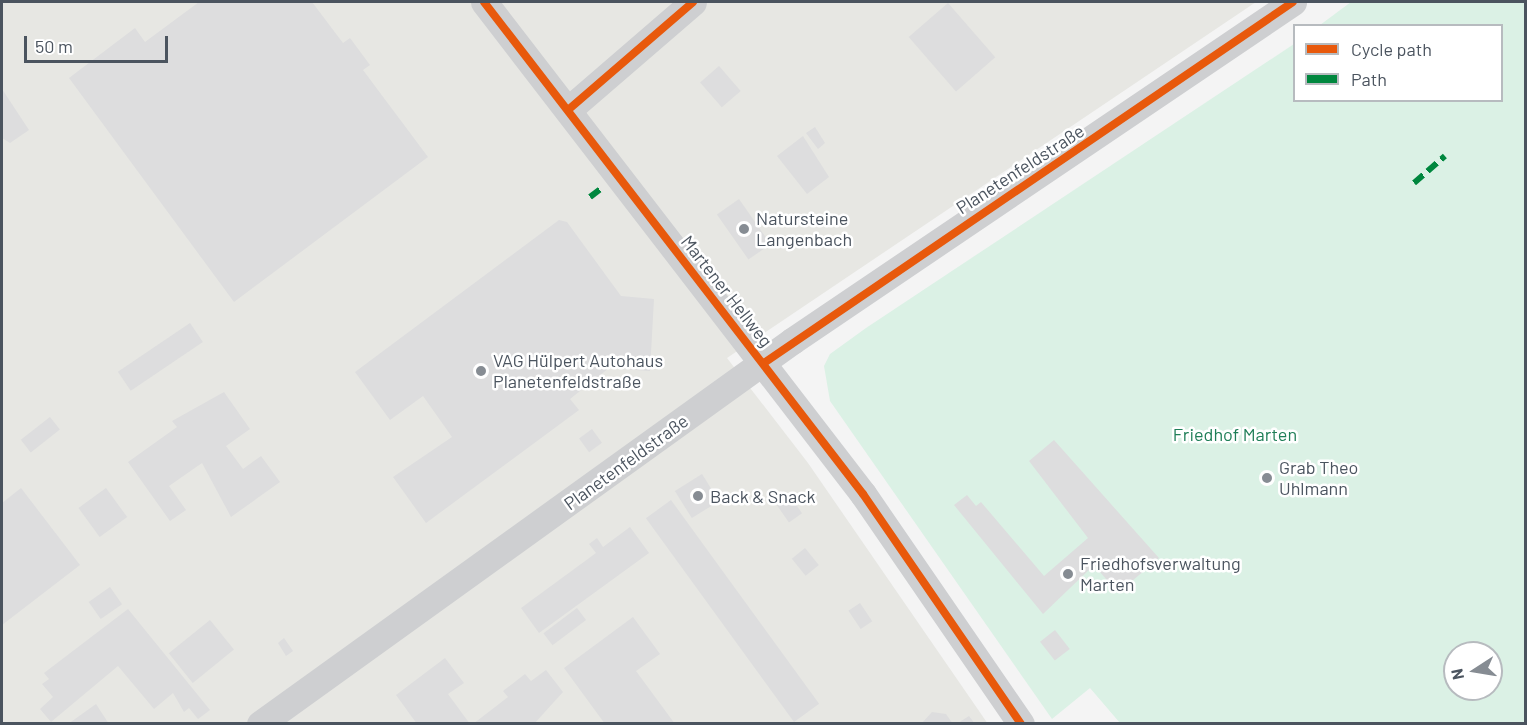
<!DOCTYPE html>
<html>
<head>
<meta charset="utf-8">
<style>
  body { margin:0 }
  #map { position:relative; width:1527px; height:725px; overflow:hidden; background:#f4f4f4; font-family:Barlow,sans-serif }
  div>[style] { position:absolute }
  .commercial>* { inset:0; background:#e7e7e3 }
  .green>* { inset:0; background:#dbf1e5 }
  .building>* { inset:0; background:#ddddde; transform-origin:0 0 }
  .minor>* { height:27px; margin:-13.5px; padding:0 13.5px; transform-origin:13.5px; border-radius:13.5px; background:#cecfd1 }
  .quiet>* { height:6px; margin-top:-3px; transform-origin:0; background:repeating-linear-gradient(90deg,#00873e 0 12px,transparent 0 18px) }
  .cycleway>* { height:8px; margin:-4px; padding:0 4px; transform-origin:4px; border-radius:4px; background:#e8590c }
  .dots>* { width:16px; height:16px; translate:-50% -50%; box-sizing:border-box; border:3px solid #fff; border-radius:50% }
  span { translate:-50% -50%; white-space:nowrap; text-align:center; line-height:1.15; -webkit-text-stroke:5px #fff; paint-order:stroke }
  .street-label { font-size:18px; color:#4b545f }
  .poi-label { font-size:18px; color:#4b545f }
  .left { translate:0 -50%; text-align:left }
  .park-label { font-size:18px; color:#1f7e57 }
  .frame { position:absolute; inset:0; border:3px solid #4b545f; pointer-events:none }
  .legend { position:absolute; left:1293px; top:24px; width:210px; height:78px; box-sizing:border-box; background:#fff; border:2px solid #b7bbbf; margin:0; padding:8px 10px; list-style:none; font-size:18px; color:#4b545f }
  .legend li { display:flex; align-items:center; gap:12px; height:30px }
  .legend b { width:30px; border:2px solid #b7bbbf }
  .north { position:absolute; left:1443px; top:641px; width:60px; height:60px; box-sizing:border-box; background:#fff; border:2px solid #b7bbbf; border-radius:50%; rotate:258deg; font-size:16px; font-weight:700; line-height:24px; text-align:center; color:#4b545f }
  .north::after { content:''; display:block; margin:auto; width:21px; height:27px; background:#868c93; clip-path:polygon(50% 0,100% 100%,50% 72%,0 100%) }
  .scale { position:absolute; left:24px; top:36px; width:144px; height:27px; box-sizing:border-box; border:3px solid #4b545f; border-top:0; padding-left:8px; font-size:18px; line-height:21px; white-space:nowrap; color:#4b545f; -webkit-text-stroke:4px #fff; paint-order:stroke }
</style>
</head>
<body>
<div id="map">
  <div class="commercial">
    <i style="clip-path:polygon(2px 2px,1256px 2px,727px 358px,808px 463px,988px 724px,2px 723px)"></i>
  </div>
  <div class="green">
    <i style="clip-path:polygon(evenodd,1351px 2px,1525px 2px,1525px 723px,1120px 723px,1090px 688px,1052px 719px,830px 401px,824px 366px,830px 354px,866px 328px,1294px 44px,1294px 100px,1502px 100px,1502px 26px,1320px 25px,1351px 2px,1455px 653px,1491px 653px,1491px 689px,1455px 689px,1455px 653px)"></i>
  </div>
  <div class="building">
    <i style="clip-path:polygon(199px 2px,312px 2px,343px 43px,350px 38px,370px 65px,363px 70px,428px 157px,234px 302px,69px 78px,135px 28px,145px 42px)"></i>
    <i style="left:948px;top:3px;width:72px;height:52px;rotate:49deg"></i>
    <i style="left:719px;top:66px;width:33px;height:25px;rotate:49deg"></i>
    <i style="clip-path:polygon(2px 89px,29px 130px,10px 143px,2px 138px)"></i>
    <i style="clip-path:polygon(815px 127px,825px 143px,818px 149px,806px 133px)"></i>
    <i style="clip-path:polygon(803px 136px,829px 177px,807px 194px,777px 156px)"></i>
    <i style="left:739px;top:199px;width:55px;height:27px;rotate:55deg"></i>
    <i style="clip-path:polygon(559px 220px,567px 222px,621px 296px,654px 299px,650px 371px,609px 368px,570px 399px,579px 410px,426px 523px,393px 477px,452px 437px,423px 396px,390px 420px,355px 372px)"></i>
    <i style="left:190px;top:323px;width:23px;height:87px;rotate:56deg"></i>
    <i style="clip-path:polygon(224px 392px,250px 429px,226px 446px,243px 469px,261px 456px,280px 482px,231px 517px,202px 463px,169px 486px,186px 510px,170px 521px,128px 462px,177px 427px,172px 421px)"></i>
    <i style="left:50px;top:417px;width:16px;height:37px;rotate:52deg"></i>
    <i style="left:592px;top:429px;width:17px;height:16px;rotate:54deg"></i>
    <i style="clip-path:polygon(1054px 440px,1159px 558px,1118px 593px,1094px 565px,1043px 614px,954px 505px,967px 495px,976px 506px,981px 502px,1044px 576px,1088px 538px,1029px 461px)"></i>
    <i style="left:702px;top:474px;width:32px;height:32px;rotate:58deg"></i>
    <i style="clip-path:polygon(21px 488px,80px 565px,2px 625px,2px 503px)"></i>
    <i style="left:106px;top:488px;width:36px;height:34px;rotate:54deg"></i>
    <i style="left:790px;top:496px;width:21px;height:16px;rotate:55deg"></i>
    <i style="left:671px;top:500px;width:252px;height:31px;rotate:54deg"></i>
    <i style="clip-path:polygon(630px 527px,649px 553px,539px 633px,521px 608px,596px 553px,589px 544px,597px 538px,603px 547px)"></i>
    <i style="left:805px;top:548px;width:22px;height:17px;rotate:51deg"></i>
    <i style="left:110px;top:587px;width:21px;height:26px;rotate:55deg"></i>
    <i style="left:860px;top:603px;width:22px;height:14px;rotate:56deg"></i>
    <i style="left:577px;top:608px;width:15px;height:42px;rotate:53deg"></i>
    <i style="clip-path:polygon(128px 609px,210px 710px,198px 719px,189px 708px,184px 712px,173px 693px,154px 709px,118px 666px,51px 722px,40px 709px,53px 697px,42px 684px,49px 679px,44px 673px)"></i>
    <i style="clip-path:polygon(633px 617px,660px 654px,636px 671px,675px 724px,605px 724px,564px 668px)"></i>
    <i style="left:210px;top:620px;width:38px;height:53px;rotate:51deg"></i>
    <i style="left:1055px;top:630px;width:24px;height:19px;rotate:52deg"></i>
    <i style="clip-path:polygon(284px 638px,293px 651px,286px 656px,278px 643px)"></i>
    <i style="clip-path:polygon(445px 658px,464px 683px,448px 694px,470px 724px,417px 724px,396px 695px)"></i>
    <i style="clip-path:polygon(546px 670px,563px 692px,534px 724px,473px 724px,508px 697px,503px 691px,525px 674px,531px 681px)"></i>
    <i style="clip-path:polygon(96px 704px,109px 724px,68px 724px)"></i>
    <i style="clip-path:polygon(932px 712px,946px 714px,953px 724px,921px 724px)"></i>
    <i style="clip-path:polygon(969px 716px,975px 724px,958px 724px,961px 721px)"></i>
  </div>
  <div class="minor">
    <i style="left:484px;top:2px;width:621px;rotate:52.39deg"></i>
    <i style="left:863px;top:494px;width:279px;rotate:55.5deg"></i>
    <i style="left:568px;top:110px;width:165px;rotate:-40.8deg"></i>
    <i style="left:260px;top:724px;width:656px;rotate:-35.75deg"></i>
    <i style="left:792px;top:341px;width:605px;rotate:-34.08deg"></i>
  </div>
  <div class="quiet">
    <i style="left:1414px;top:183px;width:41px;rotate:-41.1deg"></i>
    <i style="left:590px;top:197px;width:15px;rotate:-37deg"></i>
  </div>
  <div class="cycleway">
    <i style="left:484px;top:2px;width:621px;rotate:52.39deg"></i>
    <i style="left:863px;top:494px;width:279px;rotate:55.5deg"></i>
    <i style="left:568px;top:110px;width:165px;rotate:-40.8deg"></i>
    <i style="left:764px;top:363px;width:640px;rotate:-34.31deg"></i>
  </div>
  <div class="dots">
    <i style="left:744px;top:229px;background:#868c93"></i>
    <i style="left:481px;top:371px;background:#868c93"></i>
    <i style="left:1267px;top:478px;background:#868c93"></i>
    <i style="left:698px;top:496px;background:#868c93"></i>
    <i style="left:1068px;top:574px;background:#868c93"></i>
  </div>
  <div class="street-label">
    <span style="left:1020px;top:169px;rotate:-33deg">Planetenfeldstraße</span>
    <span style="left:727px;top:291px;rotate:52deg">Martener Hellweg</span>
    <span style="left:626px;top:462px;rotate:-36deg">Planetenfeldstraße</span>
  </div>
  <div class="poi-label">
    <span class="left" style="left:756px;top:229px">Natursteine<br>Langenbach</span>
    <span class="left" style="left:493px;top:371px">VAG Hülpert Autohaus<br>Planetenfeldstraße</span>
    <span class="left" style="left:1279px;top:478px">Grab Theo<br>Uhlmann</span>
    <span class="left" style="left:710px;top:496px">Back &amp; Snack</span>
    <span class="left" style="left:1080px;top:574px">Friedhofsverwaltung<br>Marten</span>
  </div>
  <div class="park-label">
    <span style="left:1235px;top:434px">Friedhof Marten</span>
  </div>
  <div class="frame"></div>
  <ul class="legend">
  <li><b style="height:8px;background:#e8590c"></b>Cycle path</li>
  <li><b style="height:8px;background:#00873e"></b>Path</li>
  </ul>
  <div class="north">N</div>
  <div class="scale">50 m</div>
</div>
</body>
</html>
